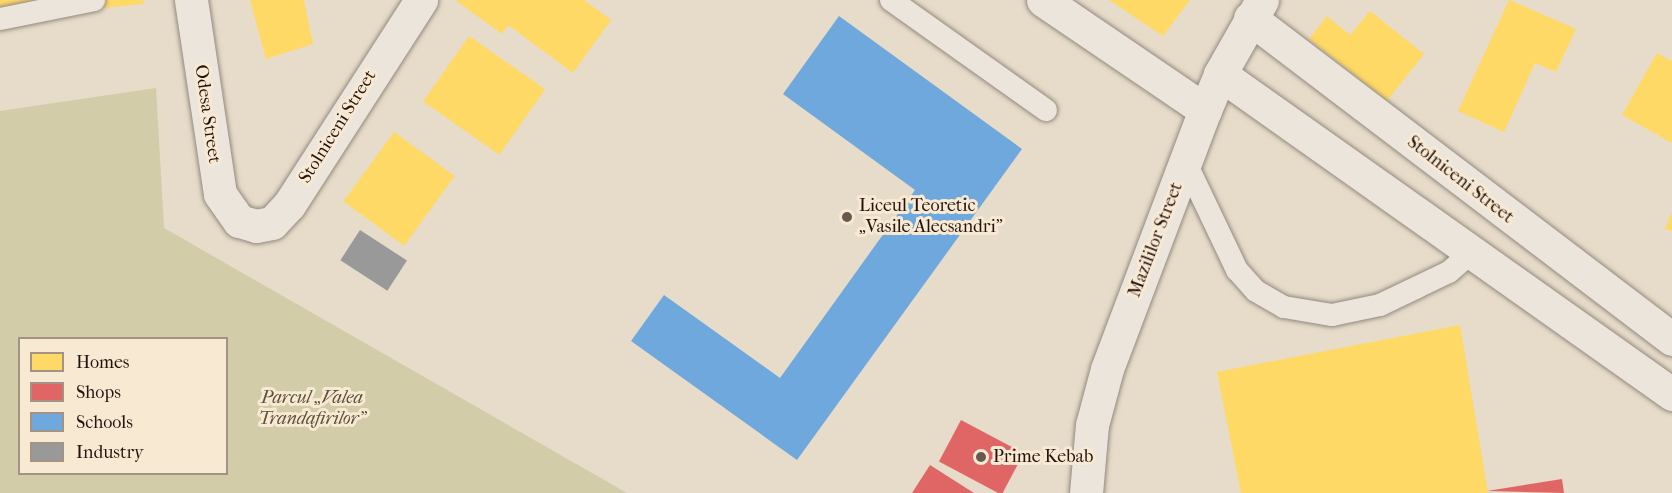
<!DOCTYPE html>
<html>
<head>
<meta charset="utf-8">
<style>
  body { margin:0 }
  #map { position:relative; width:1672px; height:493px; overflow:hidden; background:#e7dbc9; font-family:"IM FELL French Canon",serif }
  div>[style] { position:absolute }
  .green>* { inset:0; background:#d2cca8 }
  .homes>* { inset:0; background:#ffd966; transform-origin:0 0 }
  .shops>* { inset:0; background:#e06666; transform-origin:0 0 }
  .schools>* { inset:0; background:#6fa8dc }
  .industry>* { inset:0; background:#999; transform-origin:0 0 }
  .roads { filter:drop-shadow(0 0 2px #938a7f) drop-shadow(0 0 2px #938a7f) }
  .service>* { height:22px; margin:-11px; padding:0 11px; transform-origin:11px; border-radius:11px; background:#ebe5dc }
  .minor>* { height:33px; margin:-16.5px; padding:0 16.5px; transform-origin:16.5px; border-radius:16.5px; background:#ebe5dc }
  .dots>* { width:16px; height:16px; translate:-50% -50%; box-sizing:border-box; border:3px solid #f8e9d3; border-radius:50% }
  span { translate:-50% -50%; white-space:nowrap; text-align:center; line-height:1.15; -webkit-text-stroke:6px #f8e9d3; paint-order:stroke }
  .street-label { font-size:18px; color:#24130d }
  .poi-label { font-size:18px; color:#24130d }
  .left { translate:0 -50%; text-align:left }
  .park-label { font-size:18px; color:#5b503a; font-style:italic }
  .legend { position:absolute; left:18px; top:337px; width:210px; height:138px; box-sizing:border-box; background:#f8e9d3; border:2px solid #a39384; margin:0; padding:8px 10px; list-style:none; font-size:18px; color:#24130d }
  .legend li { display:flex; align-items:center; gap:12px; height:30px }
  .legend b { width:30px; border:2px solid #a39384 }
</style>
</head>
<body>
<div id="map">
  <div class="green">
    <i style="clip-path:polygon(evenodd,156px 88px,164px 228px,627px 493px,0 493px,0 111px,156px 88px,20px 338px,226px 338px,226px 474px,20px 474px,20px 338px)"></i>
  </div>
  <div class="homes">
    <i style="clip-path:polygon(0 0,143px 0,144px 4px,0 18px)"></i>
    <i style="clip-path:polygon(250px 0,304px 0,313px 44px,266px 59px)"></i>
    <i style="clip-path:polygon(455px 0,584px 0,611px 20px,573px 73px,508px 25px,502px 34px)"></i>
    <i style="clip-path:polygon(1109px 0,1190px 0,1163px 36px)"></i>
    <i style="clip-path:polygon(1509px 0,1576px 29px,1556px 72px,1535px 63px,1504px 132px,1458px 111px)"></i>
    <i style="clip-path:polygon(1370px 11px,1424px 54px,1387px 101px,1309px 39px,1327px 16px,1350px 35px)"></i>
    <i style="left:469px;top:36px;width:93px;height:80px;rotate:35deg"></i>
    <i style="clip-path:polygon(1657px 53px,1672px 61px,1672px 143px,1622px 115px)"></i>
    <i style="left:394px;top:132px;width:75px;height:86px;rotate:36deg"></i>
    <i style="clip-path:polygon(1672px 212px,1672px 231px,1665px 229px)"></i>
    <i style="clip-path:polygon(1460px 325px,1488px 493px,1241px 493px,1217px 372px)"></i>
  </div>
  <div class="shops">
    <i style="left:961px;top:420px;width:71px;height:47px;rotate:28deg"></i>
    <i style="clip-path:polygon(930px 465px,974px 493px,912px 493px)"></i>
    <i style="clip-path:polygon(1562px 479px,1564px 493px,1487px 491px)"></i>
  </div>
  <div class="schools">
    <i style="clip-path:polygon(839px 16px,1022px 149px,797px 460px,631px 341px,664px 295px,780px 378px,915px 190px,783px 94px)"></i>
  </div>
  <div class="industry">
    <i style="left:360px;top:230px;width:56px;height:36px;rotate:33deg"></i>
  </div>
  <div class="roads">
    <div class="service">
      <i style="left:891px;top:0;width:190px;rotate:35.4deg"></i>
      <i style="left:0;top:19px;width:96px;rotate:-11.4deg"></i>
      <i style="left:1185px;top:161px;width:121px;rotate:64.5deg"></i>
      <i style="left:1237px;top:270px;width:28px;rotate:48deg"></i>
      <i style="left:1256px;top:291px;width:32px;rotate:30deg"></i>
      <i style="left:1284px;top:307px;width:49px;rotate:9.5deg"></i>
      <i style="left:1332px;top:315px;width:49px;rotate:-11.8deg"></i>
      <i style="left:1380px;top:305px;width:76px;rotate:-25.6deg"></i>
      <i style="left:1449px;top:272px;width:30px;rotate:-41deg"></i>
    </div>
    <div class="minor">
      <i style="left:191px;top:0;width:196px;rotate:81.5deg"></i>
      <i style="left:220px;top:194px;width:33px;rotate:55deg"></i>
      <i style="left:239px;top:221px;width:18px;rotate:16deg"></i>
      <i style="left:256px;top:226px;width:16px;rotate:-11deg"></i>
      <i style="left:272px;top:223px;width:25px;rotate:-47deg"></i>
      <i style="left:289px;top:205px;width:244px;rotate:-57.2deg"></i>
      <i style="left:1043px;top:0;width:196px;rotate:34.2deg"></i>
      <i style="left:1250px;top:18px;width:530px;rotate:37.26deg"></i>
      <i style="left:1220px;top:74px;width:554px;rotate:35.3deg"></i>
      <i style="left:1086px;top:493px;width:68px;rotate:-85deg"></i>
      <i style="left:1092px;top:425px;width:58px;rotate:-75deg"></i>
      <i style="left:1107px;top:369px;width:277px;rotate:-69.3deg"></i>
      <i style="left:1205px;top:110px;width:39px;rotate:-67deg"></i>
      <i style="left:1220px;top:74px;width:85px;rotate:-60.4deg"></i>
    </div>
  </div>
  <div class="dots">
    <i style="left:847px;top:217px;background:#68594f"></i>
    <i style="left:981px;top:457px;background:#68594f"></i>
  </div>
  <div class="street-label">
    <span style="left:207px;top:114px;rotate:82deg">Odesa Street</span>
    <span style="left:338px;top:127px;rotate:-58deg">Stolniceni Street</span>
    <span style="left:1460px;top:180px;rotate:38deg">Stolniceni Street</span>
    <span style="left:1156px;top:240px;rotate:-69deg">Mazililor Street</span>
  </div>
  <div class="poi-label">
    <span class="left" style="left:859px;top:217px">Liceul Teoretic<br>„Vasile Alecsandri”</span>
    <span class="left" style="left:993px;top:457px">Prime Kebab</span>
  </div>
  <div class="park-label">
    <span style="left:312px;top:409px">Parcul „Valea<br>Trandafirilor”</span>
  </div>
  <ul class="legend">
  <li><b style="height:16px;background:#ffd966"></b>Homes</li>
  <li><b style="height:16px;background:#e06666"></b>Shops</li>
  <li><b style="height:16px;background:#6fa8dc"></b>Schools</li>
  <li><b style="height:16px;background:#999"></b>Industry</li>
  </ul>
</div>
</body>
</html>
